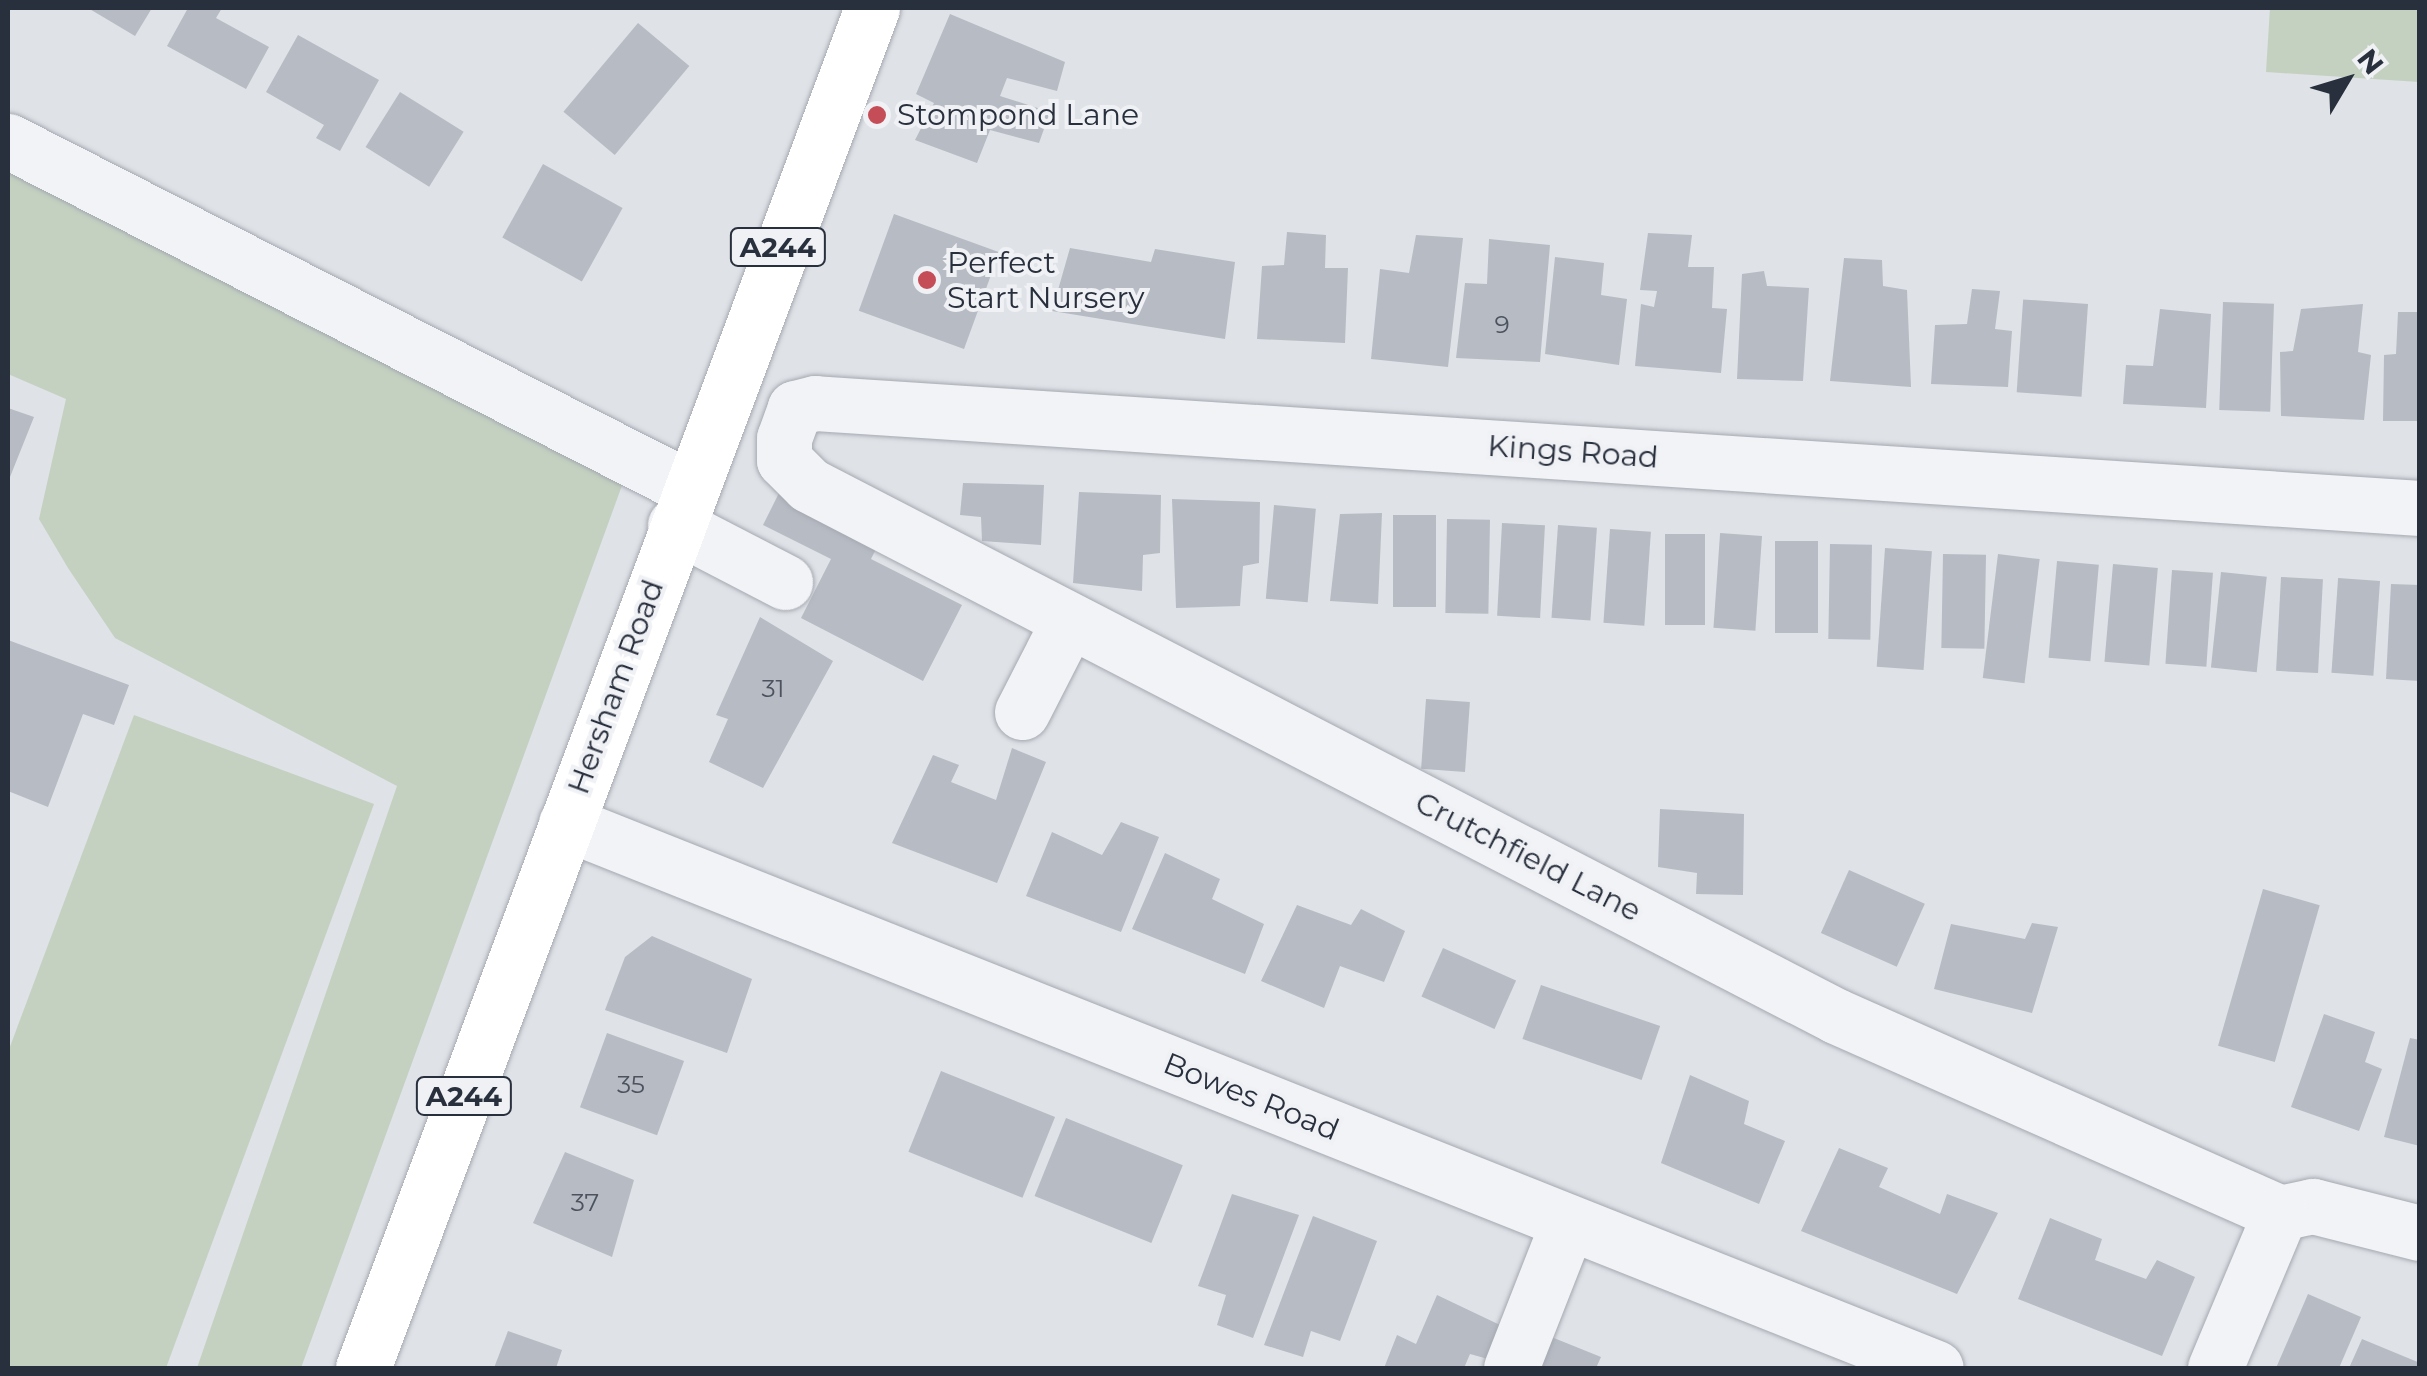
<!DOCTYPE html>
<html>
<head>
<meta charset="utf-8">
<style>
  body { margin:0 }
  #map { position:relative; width:2427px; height:1376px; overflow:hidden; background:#dfe2e7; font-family:Montserrat,sans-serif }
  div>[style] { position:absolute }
  .green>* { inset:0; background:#c4d1c1 }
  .building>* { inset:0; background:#b7bbc4; transform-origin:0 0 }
  .roads { filter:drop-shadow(0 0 2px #a5a9b1) drop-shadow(0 0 2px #a5a9b1) }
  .minor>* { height:55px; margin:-27.5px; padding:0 27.5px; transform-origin:27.5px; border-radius:27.5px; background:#f2f3f6 }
  .major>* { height:55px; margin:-27.5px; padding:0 27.5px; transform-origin:27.5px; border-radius:27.5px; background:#fff }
  .dots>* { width:28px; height:28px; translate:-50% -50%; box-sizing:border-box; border:5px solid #eff1f5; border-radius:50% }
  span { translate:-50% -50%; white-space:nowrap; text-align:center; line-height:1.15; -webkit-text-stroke:8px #eff1f5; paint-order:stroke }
  .number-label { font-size:25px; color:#4c535f }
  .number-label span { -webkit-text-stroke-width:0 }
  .shield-label span { padding:2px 8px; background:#eff1f5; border:2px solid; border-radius:8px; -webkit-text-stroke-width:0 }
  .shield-label { font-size:28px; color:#29303d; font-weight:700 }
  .poi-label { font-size:30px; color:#29303d }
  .left { translate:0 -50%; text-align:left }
  .street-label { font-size:30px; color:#29303d }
  .frame { position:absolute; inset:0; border:10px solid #29303d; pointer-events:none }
  .north { position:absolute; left:2297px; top:30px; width:100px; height:100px; -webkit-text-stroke:8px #eff1f5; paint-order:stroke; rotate:52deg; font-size:28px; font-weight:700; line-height:40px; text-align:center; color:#29303d }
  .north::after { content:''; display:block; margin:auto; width:35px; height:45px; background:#29303d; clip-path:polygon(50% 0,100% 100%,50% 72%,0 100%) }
</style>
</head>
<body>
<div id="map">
  <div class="green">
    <i style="clip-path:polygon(2270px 8px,2419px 8px,2419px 82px,2266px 72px)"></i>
    <i style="clip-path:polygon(8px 141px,632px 458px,301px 1368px,197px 1368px,397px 786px,115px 638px,68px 568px,39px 519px,66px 399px,8px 374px)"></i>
    <i style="clip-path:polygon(134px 715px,374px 804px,166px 1368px,8px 1368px,8px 1052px)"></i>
  </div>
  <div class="building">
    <i style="clip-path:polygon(88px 8px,152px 8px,135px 36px)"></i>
    <i style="clip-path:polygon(188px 8px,222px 8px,216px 18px,269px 47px,246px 89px,167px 46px)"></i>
    <i style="clip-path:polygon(950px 14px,1065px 62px,1057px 91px,1007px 78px,1000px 96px,1050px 112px,1039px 143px,990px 130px,977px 163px,915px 140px,934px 103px,916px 94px)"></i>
    <i style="left:638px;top:23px;width:67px;height:116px;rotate:40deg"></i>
    <i style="clip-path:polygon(298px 35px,379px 80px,340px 151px,316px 138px,324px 125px,266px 92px)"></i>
    <i style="left:400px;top:92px;width:75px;height:65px;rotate:32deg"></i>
    <i style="left:543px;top:164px;width:91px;height:84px;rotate:29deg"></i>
    <i style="left:894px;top:214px;width:112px;height:103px;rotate:20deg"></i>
    <i style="clip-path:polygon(1287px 232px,1326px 235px,1325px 268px,1348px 268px,1345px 343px,1257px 339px,1262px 266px,1284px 265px)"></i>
    <i style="clip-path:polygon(1648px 233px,1692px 235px,1688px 267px,1714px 267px,1712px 308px,1727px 309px,1721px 373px,1635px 366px,1641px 304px,1654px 307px,1657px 291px,1640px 290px)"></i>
    <i style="clip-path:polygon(1416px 235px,1463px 238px,1448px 367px,1371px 359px,1380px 269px,1409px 273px)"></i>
    <i style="clip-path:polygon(1489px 239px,1550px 245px,1540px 362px,1456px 358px,1465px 283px,1487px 284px)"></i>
    <i style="clip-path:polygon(1070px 248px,1151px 262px,1155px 249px,1235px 262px,1225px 339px,1052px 311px)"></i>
    <i style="clip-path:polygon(1555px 257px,1604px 263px,1601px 295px,1627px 299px,1619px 365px,1545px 354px)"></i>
    <i style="clip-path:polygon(1844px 258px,1882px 260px,1883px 286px,1907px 290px,1911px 387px,1830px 381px)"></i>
    <i style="clip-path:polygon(1764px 271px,1767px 286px,1809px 288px,1803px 381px,1737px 379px,1742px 274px)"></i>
    <i style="clip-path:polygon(1972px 289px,2000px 291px,1995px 329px,2012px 331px,2008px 387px,1931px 384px,1935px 325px,1967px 324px)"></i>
    <i style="left:2223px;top:302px;width:51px;height:108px;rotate:2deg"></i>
    <i style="left:2088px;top:304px;width:93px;height:65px;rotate:94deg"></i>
    <i style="clip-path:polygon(2363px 304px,2358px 352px,2371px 355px,2364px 420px,2281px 416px,2280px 352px,2293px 351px,2301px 309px)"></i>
    <i style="clip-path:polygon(2160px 309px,2211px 314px,2206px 408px,2123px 404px,2126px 365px,2153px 366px)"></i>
    <i style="clip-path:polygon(2398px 312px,2420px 312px,2420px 421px,2383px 421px,2384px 355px,2396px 354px)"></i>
    <i style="clip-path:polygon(8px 408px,34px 417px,8px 482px)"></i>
    <i style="clip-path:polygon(963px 483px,1044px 485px,1041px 545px,982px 541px,981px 517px,960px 515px)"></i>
    <i style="clip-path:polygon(1079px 492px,1161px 495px,1160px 553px,1143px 555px,1142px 591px,1073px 583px)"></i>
    <i style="clip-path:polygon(779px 493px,879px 543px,871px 559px,962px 605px,923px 681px,801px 618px,831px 559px,763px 525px)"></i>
    <i style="clip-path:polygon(1172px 499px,1260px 502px,1259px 563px,1243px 566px,1240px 606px,1176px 608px)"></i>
    <i style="left:1274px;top:505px;width:42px;height:94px;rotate:5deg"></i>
    <i style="clip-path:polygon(1382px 513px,1378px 604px,1330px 601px,1340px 514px)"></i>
    <i style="left:1393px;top:515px;width:43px;height:92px"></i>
    <i style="left:1447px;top:519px;width:43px;height:94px;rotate:1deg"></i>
    <i style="left:1502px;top:523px;width:43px;height:93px;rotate:3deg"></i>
    <i style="left:1558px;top:525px;width:39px;height:93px;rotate:4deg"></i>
    <i style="left:1610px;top:529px;width:41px;height:94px;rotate:4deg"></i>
    <i style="left:1665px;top:534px;width:40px;height:91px"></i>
    <i style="left:1762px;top:536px;width:95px;height:42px;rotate:94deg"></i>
    <i style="left:1775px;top:541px;width:43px;height:92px"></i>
    <i style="left:1830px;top:544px;width:42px;height:95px;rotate:1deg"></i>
    <i style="left:1885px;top:548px;width:47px;height:119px;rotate:4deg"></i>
    <i style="left:1943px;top:554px;width:43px;height:94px;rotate:1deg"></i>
    <i style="left:1998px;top:554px;width:42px;height:125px;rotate:7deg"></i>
    <i style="left:2057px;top:561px;width:42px;height:97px;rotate:5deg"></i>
    <i style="left:2113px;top:564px;width:45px;height:98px;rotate:5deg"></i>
    <i style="left:2172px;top:570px;width:41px;height:94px;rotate:4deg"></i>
    <i style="left:2221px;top:572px;width:46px;height:96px;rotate:6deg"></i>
    <i style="left:2281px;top:577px;width:42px;height:94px;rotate:3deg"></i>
    <i style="left:2380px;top:581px;width:95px;height:42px;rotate:94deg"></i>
    <i style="clip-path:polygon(2391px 584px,2420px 585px,2420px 681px,2386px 679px)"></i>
    <i style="clip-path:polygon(760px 617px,833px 661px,763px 788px,709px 762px,728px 719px,716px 715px)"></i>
    <i style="clip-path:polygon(8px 640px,129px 685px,114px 725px,83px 714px,48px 807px,8px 791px)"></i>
    <i style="left:1426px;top:699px;width:44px;height:70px;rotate:4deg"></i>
    <i style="clip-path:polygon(1012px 748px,1046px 762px,997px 883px,892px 843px,933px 755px,959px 765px,951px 782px,996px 800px)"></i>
    <i style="clip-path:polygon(1660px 809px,1744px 814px,1743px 895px,1696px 894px,1697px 873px,1658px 867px)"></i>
    <i style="clip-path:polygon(1121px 822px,1159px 837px,1121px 932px,1026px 896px,1052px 832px,1102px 855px)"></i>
    <i style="clip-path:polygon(1165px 853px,1220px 879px,1212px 899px,1264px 924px,1245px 974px,1132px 929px)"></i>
    <i style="left:1849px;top:870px;width:83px;height:69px;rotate:24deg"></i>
    <i style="left:2263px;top:889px;width:59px;height:163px;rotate:16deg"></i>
    <i style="clip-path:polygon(1297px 905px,1351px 925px,1361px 909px,1405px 931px,1384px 982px,1340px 966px,1324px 1008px,1261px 981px)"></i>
    <i style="clip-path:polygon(2032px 923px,2058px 927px,2032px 1013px,1934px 989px,1951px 924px,2025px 939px)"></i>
    <i style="clip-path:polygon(652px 936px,752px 979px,727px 1053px,605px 1010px,625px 957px)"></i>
    <i style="left:1443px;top:948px;width:80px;height:53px;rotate:24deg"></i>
    <i style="left:1541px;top:985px;width:126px;height:57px;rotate:19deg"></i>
    <i style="clip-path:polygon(2324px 1014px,2375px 1032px,2365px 1062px,2382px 1069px,2359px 1131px,2291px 1107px)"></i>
    <i style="left:607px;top:1033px;width:82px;height:79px;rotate:20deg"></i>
    <i style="clip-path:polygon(2410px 1038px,2420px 1040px,2420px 1146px,2384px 1137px)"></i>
    <i style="left:941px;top:1071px;width:123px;height:87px;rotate:22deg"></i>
    <i style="clip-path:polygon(1690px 1075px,1749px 1101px,1744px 1124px,1785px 1141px,1759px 1204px,1661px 1163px)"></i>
    <i style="left:1066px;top:1118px;width:126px;height:84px;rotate:22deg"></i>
    <i style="clip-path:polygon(1839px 1148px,1888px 1168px,1879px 1187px,1940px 1214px,1947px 1194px,1998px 1213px,1957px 1294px,1801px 1231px)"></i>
    <i style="clip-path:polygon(565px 1152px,634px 1180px,612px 1257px,533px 1223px)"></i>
    <i style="clip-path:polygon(1232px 1194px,1299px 1215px,1253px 1338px,1217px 1325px,1226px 1295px,1198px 1286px)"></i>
    <i style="clip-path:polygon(1313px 1216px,1377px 1241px,1340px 1341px,1311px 1331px,1303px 1357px,1264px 1345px)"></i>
    <i style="clip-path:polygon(2050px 1218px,2102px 1239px,2095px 1260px,2146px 1279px,2157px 1260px,2195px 1277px,2162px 1356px,2018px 1299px)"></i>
    <i style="clip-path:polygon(2308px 1294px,2361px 1317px,2339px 1368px,2276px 1368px)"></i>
    <i style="clip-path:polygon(1437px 1295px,1500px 1325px,1488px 1359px,1470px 1354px,1464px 1368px,1384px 1368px,1397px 1335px,1416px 1344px)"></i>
    <i style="clip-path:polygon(508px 1331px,562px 1350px,556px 1368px,494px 1368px)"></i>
    <i style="clip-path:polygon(1544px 1334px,1601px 1357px,1596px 1368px,1531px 1368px)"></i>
    <i style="clip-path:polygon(2362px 1339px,2420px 1363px,2420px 1368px,2349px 1368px)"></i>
  </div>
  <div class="roads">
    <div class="minor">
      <i style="left:8px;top:141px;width:762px;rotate:27deg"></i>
      <i style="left:2420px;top:508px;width:1608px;rotate:-176.26deg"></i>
      <i style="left:815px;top:403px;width:21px;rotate:166deg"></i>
      <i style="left:795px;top:408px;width:32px;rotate:110deg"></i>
      <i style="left:784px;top:438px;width:22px;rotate:90deg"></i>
      <i style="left:784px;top:460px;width:35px;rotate:45deg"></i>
      <i style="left:809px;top:485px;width:1156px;rotate:27.34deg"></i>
      <i style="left:1836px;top:1016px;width:486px;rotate:23.9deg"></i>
      <i style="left:2280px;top:1213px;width:34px;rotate:-12deg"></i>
      <i style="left:2313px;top:1206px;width:110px;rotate:14.2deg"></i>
      <i style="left:675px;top:525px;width:124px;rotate:27.4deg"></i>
      <i style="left:1022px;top:712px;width:103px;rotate:-62.9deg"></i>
      <i style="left:566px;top:823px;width:1474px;rotate:21.69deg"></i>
      <i style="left:1511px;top:1368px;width:154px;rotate:-68.6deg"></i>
      <i style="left:2215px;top:1368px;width:168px;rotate:-67.2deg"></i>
    </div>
    <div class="major">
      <i style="left:363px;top:1368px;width:1452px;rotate:-69.48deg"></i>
    </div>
  </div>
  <div class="dots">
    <i style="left:877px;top:115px;background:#c44d58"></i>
    <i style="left:927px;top:280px;background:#c44d58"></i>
  </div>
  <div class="number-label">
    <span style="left:1502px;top:324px">9</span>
    <span style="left:773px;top:688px">31</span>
    <span style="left:631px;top:1084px">35</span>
    <span style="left:585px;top:1202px">37</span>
  </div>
  <div class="shield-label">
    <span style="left:778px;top:247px">A244</span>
    <span style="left:464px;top:1096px">A244</span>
  </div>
  <div class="poi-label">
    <span class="left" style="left:897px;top:115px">Stompond Lane</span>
    <span class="left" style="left:947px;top:280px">Perfect<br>Start Nursery</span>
  </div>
  <div class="street-label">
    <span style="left:1573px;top:452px;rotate:4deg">Kings Road</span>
    <span style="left:616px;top:687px;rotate:-70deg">Hersham Road</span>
    <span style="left:1528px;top:857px;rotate:27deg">Crutchfield Lane</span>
    <span style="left:1251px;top:1097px;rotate:22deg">Bowes Road</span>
  </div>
  <div class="frame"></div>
  <div class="north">N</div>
</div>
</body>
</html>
